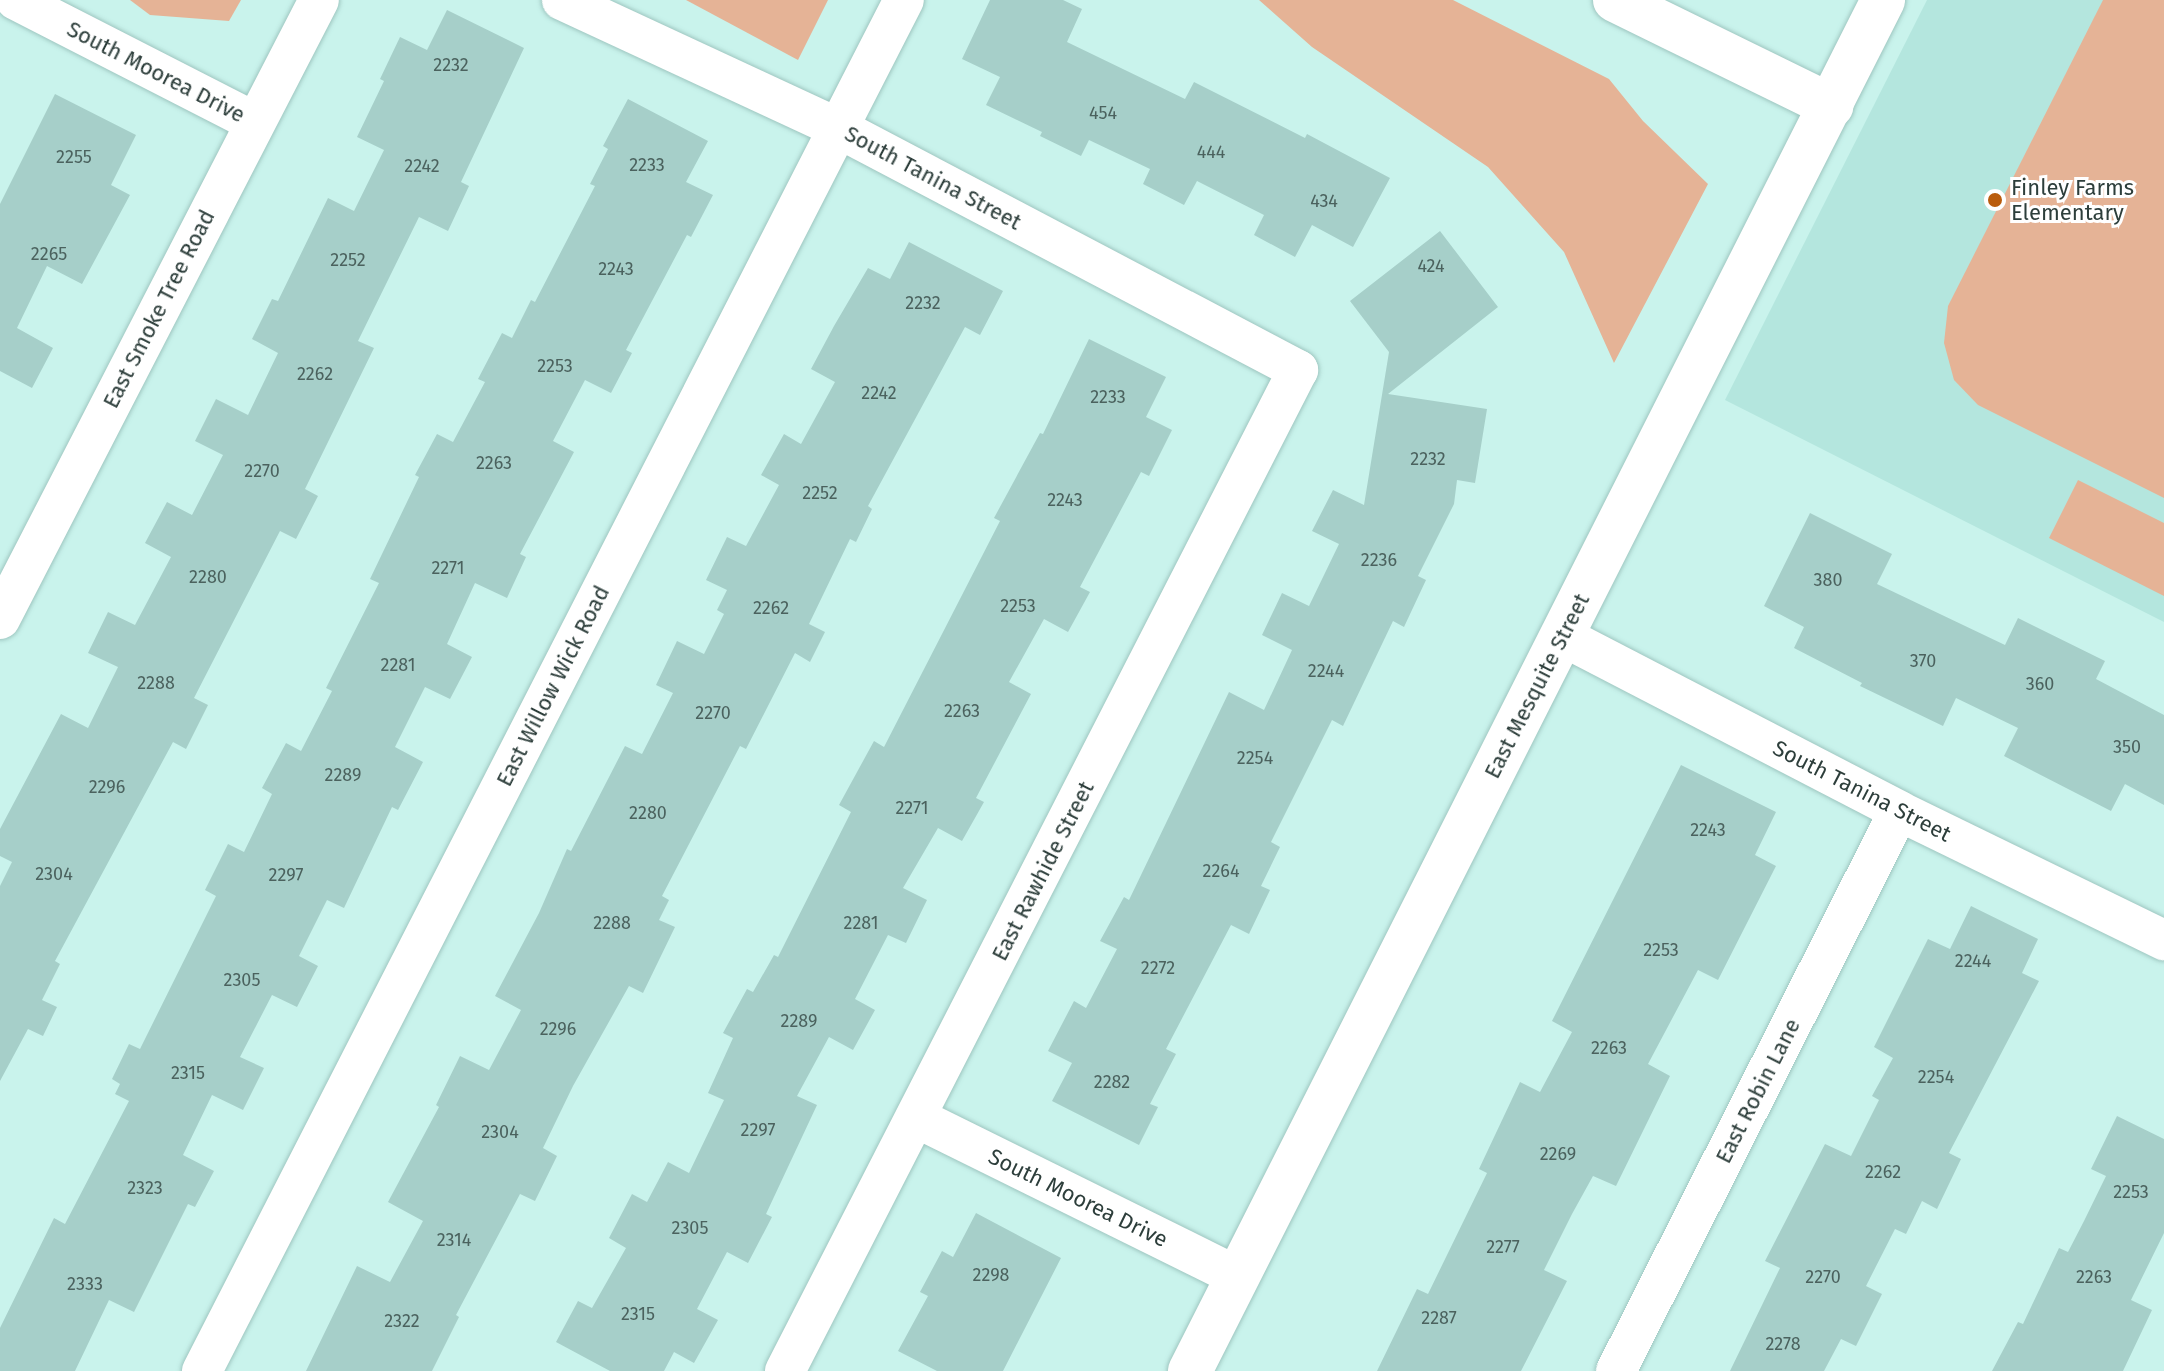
<!DOCTYPE html>
<html>
<head>
<meta charset="utf-8">
<style>
  body { margin:0 }
  #map { position:relative; width:2164px; height:1371px; overflow:hidden; background:#c9f3ec; font-family:"Fira Sans",sans-serif }
  div>[style] { position:absolute }
  .built>* { inset:0; background:#b4e6de }
  .green>* { inset:0; background:#e5b396 }
  .building>* { inset:0; background:#a6cfc9 }
  .roads { filter:drop-shadow(0 0 2px #9ec6c0) drop-shadow(0 0 2px #9ec6c0) }
  .minor>* { height:40px; margin:-20px; padding:0 20px; transform-origin:20px; border-radius:20px; background:#fff }
  .tertiary>* { height:44px; margin:-22px; padding:0 22px; transform-origin:22px; border-radius:22px; background:#fff }
  .dots>* { width:22px; height:22px; translate:-50% -50%; box-sizing:border-box; border:4px solid #fff; border-radius:50% }
  span { translate:-50% -50%; white-space:nowrap; text-align:center; line-height:1.15; -webkit-text-stroke:6px #fff; paint-order:stroke }
  .number-label { font-size:18px; color:#4b625e }
  .number-label span { -webkit-text-stroke-width:0 }
  .street-label { font-size:22px; color:#2d3e3b }
  .poi-label { font-size:22px; color:#2d3e3b }
  .left { translate:0 -50%; text-align:left }
</style>
</head>
<body>
<div id="map">
  <div class="built">
    <i style="clip-path:polygon(1927px 0,2164px 0,2164px 622px,1725px 400px)"></i>
  </div>
  <div class="green">
    <i style="clip-path:polygon(130px 0,241px 0,229px 21px,150px 15px)"></i>
    <i style="clip-path:polygon(686px 0,828px 0,798px 60px)"></i>
    <i style="clip-path:polygon(1259px 0,1453px 0,1609px 79px,1643px 121px,1708px 184px,1614px 363px,1564px 252px,1488px 167px,1312px 47px)"></i>
    <i style="clip-path:polygon(2103px 0,2164px 0,2164px 498px,1978px 405px,1954px 380px,1944px 343px,1948px 306px)"></i>
    <i style="clip-path:polygon(2078px 480px,2164px 523px,2164px 596px,2049px 538px)"></i>
  </div>
  <div class="building">
    <i style="clip-path:polygon(990px 0,1063px 0,1082px 9px,1067px 42px,1185px 99px,1194px 82px,1305px 138px,1307px 134px,1390px 178px,1353px 247px,1312px 225px,1295px 257px,1254px 235px,1264px 215px,1197px 181px,1184px 205px,1143px 184px,1150px 169px,1089px 140px,1081px 156px,1040px 136px,1042px 132px,986px 105px,1000px 77px,962px 59px)"></i>
    <i style="clip-path:polygon(447px 10px,524px 48px,461px 182px,469px 186px,448px 231px,419px 217px,358px 341px,374px 348px,305px 489px,318px 496px,296px 539px,280px 531px,194px 698px,208px 705px,186px 749px,173px 742px,55px 961px,60px 964px,42px 1000px,57px 1007px,43px 1036px,28px 1029px,0 1081px,0 886px,12px 862px,0 856px,0 829px,61px 714px,88px 728px,118px 667px,88px 653px,108px 612px,135px 625px,171px 557px,145px 543px,167px 502px,192px 515px,223px 455px,195px 441px,216px 399px,248px 415px,278px 353px,252px 339px,272px 299px,278px 301px,328px 198px,354px 211px,384px 150px,357px 137px,384px 81px,380px 79px,400px 37px,427px 50px)"></i>
    <i style="clip-path:polygon(55px 94px,136px 135px,111px 185px,130px 195px,82px 284px,47px 266px,17px 328px,53px 348px,32px 388px,0 371px,0 204px)"></i>
    <i style="clip-path:polygon(628px 99px,708px 141px,686px 182px,713px 195px,691px 237px,687px 235px,626px 350px,632px 353px,611px 393px,585px 380px,553px 441px,574px 452px,520px 554px,526px 557px,507px 598px,475px 583px,447px 644px,472px 657px,450px 699px,425px 687px,395px 747px,423px 762px,398px 810px,392px 807px,344px 908px,327px 900px,299px 956px,318px 966px,297px 1007px,272px 995px,240px 1057px,264px 1068px,243px 1110px,212px 1095px,183px 1155px,214px 1171px,195px 1207px,188px 1204px,134px 1312px,109px 1300px,75px 1371px,0 1371px,0 1328px,54px 1218px,65px 1224px,129px 1101px,115px 1094px,120px 1084px,112px 1079px,129px 1044px,140px 1049px,216px 896px,205px 890px,228px 844px,244px 852px,272px 794px,262px 788px,286px 743px,301px 751px,332px 691px,326px 688px,379px 583px,370px 579px,419px 477px,415px 475px,437px 434px,453px 442px,485px 382px,478px 379px,502px 333px,512px 338px,531px 300px,535px 302px,595px 186px,590px 184px,608px 149px,603px 146px)"></i>
    <i style="clip-path:polygon(1440px 231px,1498px 307px,1388px 394px,1487px 409px,1475px 483px,1457px 480px,1454px 504px,1418px 576px,1426px 580px,1404px 627px,1393px 621px,1343px 726px,1332px 720px,1271px 842px,1280px 847px,1261px 886px,1270px 890px,1249px 934px,1231px 925px,1166px 1049px,1176px 1054px,1150px 1104px,1158px 1107px,1139px 1145px,1052px 1101px,1072px 1063px,1048px 1051px,1074px 1001px,1086px 1008px,1117px 949px,1100px 941px,1124px 897px,1129px 900px,1229px 692px,1264px 710px,1292px 650px,1262px 635px,1282px 593px,1309px 606px,1339px 544px,1312px 531px,1333px 490px,1364px 505px,1389px 352px,1350px 301px)"></i>
    <i style="clip-path:polygon(909px 242px,1003px 291px,980px 335px,965px 327px,868px 506px,872px 509px,856px 542px,850px 539px,809px 624px,825px 632px,810px 662px,795px 653px,746px 749px,740px 746px,662px 896px,669px 900px,659px 920px,675px 927px,643px 993px,629px 986px,573px 1086px,543px 1148px,557px 1156px,535px 1201px,520px 1194px,456px 1315px,459px 1317px,432px 1371px,306px 1371px,357px 1266px,390px 1282px,423px 1221px,388px 1202px,439px 1107px,436px 1105px,460px 1056px,489px 1070px,521px 1010px,495px 996px,539px 913px,567px 849px,571px 851px,625px 746px,642px 754px,673px 693px,656px 685px,677px 641px,704px 654px,724px 614px,717px 610px,727px 590px,706px 580px,727px 537px,746px 546px,779px 485px,761px 475px,784px 434px,801px 444px,835px 382px,811px 369px,834px 326px,868px 268px,890px 279px)"></i>
    <i style="clip-path:polygon(1089px 339px,1166px 377px,1146px 417px,1172px 430px,1149px 476px,1141px 472px,1080px 587px,1090px 592px,1068px 632px,1044px 619px,1009px 682px,1031px 694px,976px 798px,984px 802px,962px 841px,938px 828px,903px 888px,927px 900px,906px 943px,888px 935px,855px 999px,875px 1010px,853px 1050px,829px 1037px,797px 1096px,817px 1105px,766px 1214px,772px 1217px,748px 1263px,727px 1252px,697px 1309px,718px 1320px,694px 1363px,674px 1352px,664px 1371px,610px 1371px,556px 1342px,578px 1301px,592px 1308px,626px 1248px,609px 1238px,632px 1194px,647px 1202px,668px 1162px,689px 1173px,724px 1100px,708px 1093px,733px 1038px,723px 1033px,747px 989px,753px 992px,774px 955px,778px 957px,851px 812px,839px 805px,874px 741px,884px 747px,1000px 521px,994px 518px,1040px 433px,1043px 434px)"></i>
    <i style="clip-path:polygon(1810px 513px,1892px 554px,1877px 584px,2005px 645px,2018px 618px,2105px 661px,2096px 679px,2164px 715px,2164px 805px,2125px 784px,2111px 811px,2004px 756px,2018px 728px,1956px 698px,1943px 726px,1860px 686px,1862px 683px,1794px 648px,1804px 627px,1764px 606px)"></i>
    <i style="clip-path:polygon(1681px 765px,1776px 812px,1755px 855px,1776px 866px,1718px 980px,1698px 970px,1648px 1064px,1670px 1076px,1616px 1186px,1593px 1176px,1572px 1214px,1544px 1270px,1567px 1281px,1521px 1371px,1377px 1371px,1417px 1289px,1428px 1294px,1487px 1173px,1479px 1169px,1520px 1082px,1540px 1092px,1572px 1032px,1552px 1021px)"></i>
    <i style="clip-path:polygon(1971px 906px,2038px 939px,2022px 973px,2039px 981px,1949px 1153px,1961px 1159px,1937px 1209px,1922px 1201px,1906px 1234px,1895px 1229px,1866px 1286px,1882px 1294px,1856px 1346px,1841px 1339px,1824px 1371px,1730px 1371px,1780px 1268px,1765px 1261px,1825px 1144px,1851px 1156px,1879px 1100px,1872px 1096px,1893px 1058px,1874px 1047px,1928px 939px,1950px 949px)"></i>
    <i style="clip-path:polygon(2117px 1116px,2164px 1139px,2164px 1233px,2131px 1300px,2152px 1310px,2123px 1371px,1992px 1371px,2018px 1322px,2023px 1324px,2059px 1248px,2068px 1252px,2084px 1221px,2106px 1176px,2091px 1169px)"></i>
    <i style="clip-path:polygon(976px 1213px,1061px 1258px,1003px 1371px,937px 1371px,898px 1351px,928px 1296px,920px 1292px,942px 1251px,953px 1257px)"></i>
  </div>
  <div class="roads">
    <div class="minor">
      <i style="left:16px;top:0;width:267px;rotate:27.1deg"></i>
      <i style="left:562px;top:0;width:304px;rotate:24.9deg"></i>
      <i style="left:838px;top:128px;width:520px;rotate:27.75deg"></i>
      <i style="left:1298px;top:370px;width:1125px;rotate:117.13deg"></i>
      <i style="left:0;top:619px;width:696px;rotate:-62.74deg"></i>
      <i style="left:1562px;top:636px;width:380px;rotate:27.4deg"></i>
      <i style="left:1899px;top:811px;width:295px;rotate:26deg"></i>
      <i style="left:917px;top:1118px;width:359px;rotate:26.3deg"></i>
      <i style="left:202px;top:1371px;width:1540px;rotate:-62.89deg"></i>
      <i style="left:1616px;top:1371px;width:627px;rotate:-63.19deg"></i>
    </div>
    <div class="tertiary">
      <i style="left:1615px;top:0;width:241px;rotate:26.1deg"></i>
      <i style="left:1190px;top:1371px;width:1536px;rotate:-63.18deg"></i>
    </div>
  </div>
  <div class="dots">
    <i style="left:1995px;top:200px;background:#ba5c0d"></i>
  </div>
  <div class="number-label">
    <span style="left:451px;top:65px">2232</span>
    <span style="left:1103px;top:113px">454</span>
    <span style="left:1211px;top:152px">444</span>
    <span style="left:74px;top:157px">2255</span>
    <span style="left:647px;top:165px">2233</span>
    <span style="left:422px;top:166px">2242</span>
    <span style="left:1324px;top:201px">434</span>
    <span style="left:49px;top:254px">2265</span>
    <span style="left:348px;top:260px">2252</span>
    <span style="left:1431px;top:266px">424</span>
    <span style="left:616px;top:269px">2243</span>
    <span style="left:923px;top:303px">2232</span>
    <span style="left:555px;top:366px">2253</span>
    <span style="left:315px;top:374px">2262</span>
    <span style="left:879px;top:393px">2242</span>
    <span style="left:1108px;top:397px">2233</span>
    <span style="left:1428px;top:459px">2232</span>
    <span style="left:494px;top:463px">2263</span>
    <span style="left:262px;top:471px">2270</span>
    <span style="left:820px;top:493px">2252</span>
    <span style="left:1065px;top:500px">2243</span>
    <span style="left:1379px;top:560px">2236</span>
    <span style="left:448px;top:568px">2271</span>
    <span style="left:208px;top:577px">2280</span>
    <span style="left:1828px;top:580px">380</span>
    <span style="left:1018px;top:606px">2253</span>
    <span style="left:771px;top:608px">2262</span>
    <span style="left:1923px;top:661px">370</span>
    <span style="left:398px;top:665px">2281</span>
    <span style="left:1326px;top:671px">2244</span>
    <span style="left:156px;top:683px">2288</span>
    <span style="left:2040px;top:684px">360</span>
    <span style="left:962px;top:711px">2263</span>
    <span style="left:713px;top:713px">2270</span>
    <span style="left:2127px;top:747px">350</span>
    <span style="left:1255px;top:758px">2254</span>
    <span style="left:343px;top:775px">2289</span>
    <span style="left:107px;top:787px">2296</span>
    <span style="left:912px;top:808px">2271</span>
    <span style="left:648px;top:813px">2280</span>
    <span style="left:1708px;top:830px">2243</span>
    <span style="left:1221px;top:871px">2264</span>
    <span style="left:54px;top:874px">2304</span>
    <span style="left:286px;top:875px">2297</span>
    <span style="left:612px;top:923px">2288</span>
    <span style="left:861px;top:923px">2281</span>
    <span style="left:1661px;top:950px">2253</span>
    <span style="left:1973px;top:961px">2244</span>
    <span style="left:1158px;top:968px">2272</span>
    <span style="left:242px;top:980px">2305</span>
    <span style="left:799px;top:1021px">2289</span>
    <span style="left:558px;top:1029px">2296</span>
    <span style="left:1609px;top:1048px">2263</span>
    <span style="left:188px;top:1073px">2315</span>
    <span style="left:1936px;top:1077px">2254</span>
    <span style="left:1112px;top:1082px">2282</span>
    <span style="left:758px;top:1130px">2297</span>
    <span style="left:500px;top:1132px">2304</span>
    <span style="left:1558px;top:1154px">2269</span>
    <span style="left:1883px;top:1172px">2262</span>
    <span style="left:145px;top:1188px">2323</span>
    <span style="left:2131px;top:1192px">2253</span>
    <span style="left:690px;top:1228px">2305</span>
    <span style="left:454px;top:1240px">2314</span>
    <span style="left:1503px;top:1247px">2277</span>
    <span style="left:991px;top:1275px">2298</span>
    <span style="left:1823px;top:1277px">2270</span>
    <span style="left:2094px;top:1277px">2263</span>
    <span style="left:85px;top:1284px">2333</span>
    <span style="left:638px;top:1314px">2315</span>
    <span style="left:1439px;top:1318px">2287</span>
    <span style="left:402px;top:1321px">2322</span>
    <span style="left:1783px;top:1344px">2278</span>
  </div>
  <div class="street-label">
    <span style="left:156px;top:72px;rotate:27deg">South Moorea Drive</span>
    <span style="left:933px;top:178px;rotate:28deg">South Tanina Street</span>
    <span style="left:159px;top:309px;rotate:-63deg">East Smoke Tree Road</span>
    <span style="left:553px;top:686px;rotate:-63deg">East Willow Wick Road</span>
    <span style="left:1537px;top:686px;rotate:-63deg">East Mesquite Street</span>
    <span style="left:1862px;top:791px;rotate:27deg">South Tanina Street</span>
    <span style="left:1043px;top:871px;rotate:-63deg">East Rawhide Street</span>
    <span style="left:1758px;top:1091px;rotate:-63deg">East Robin Lane</span>
    <span style="left:1078px;top:1198px;rotate:26deg">South Moorea Drive</span>
  </div>
  <div class="poi-label">
    <span class="left" style="left:2011px;top:200px">Finley Farms<br>Elementary</span>
  </div>
</div>
</body>
</html>
